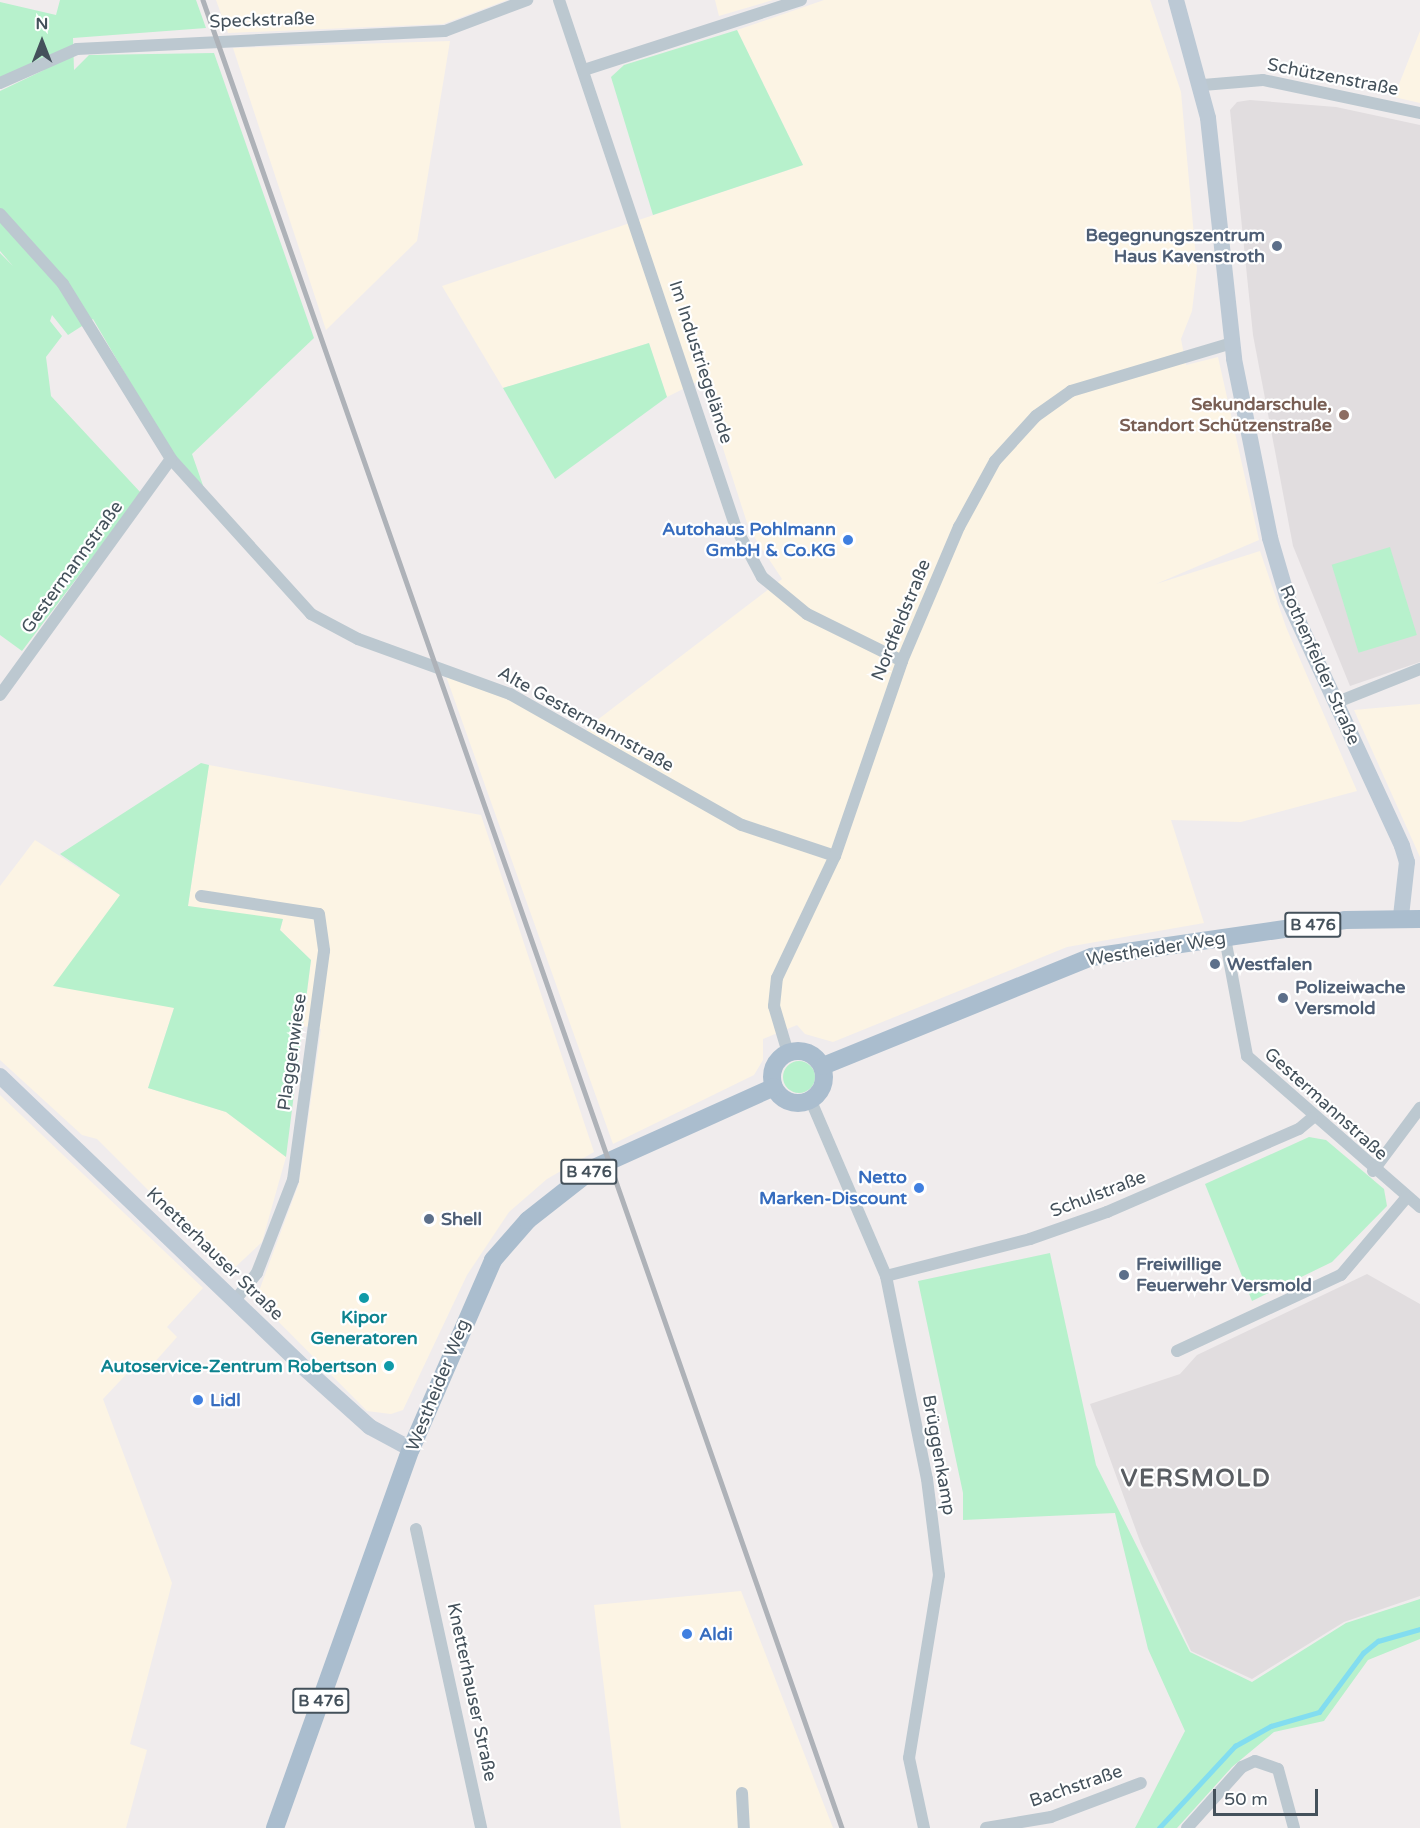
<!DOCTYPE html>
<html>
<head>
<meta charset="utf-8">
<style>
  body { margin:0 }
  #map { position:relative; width:1420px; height:1828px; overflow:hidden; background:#f0eced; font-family:"Varela Round",sans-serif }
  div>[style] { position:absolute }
  .commercial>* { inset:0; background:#fcf4e4 }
  .education>* { inset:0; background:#e1dddf }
  .green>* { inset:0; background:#b7f1cc; transform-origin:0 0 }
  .round { border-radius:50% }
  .stream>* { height:4.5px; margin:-2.25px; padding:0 2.25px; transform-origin:2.25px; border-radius:2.25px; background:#82ddf0 }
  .street>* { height:12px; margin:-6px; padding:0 6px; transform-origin:6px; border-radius:6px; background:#bcc8d0 }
  .secondary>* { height:16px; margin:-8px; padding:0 8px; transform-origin:8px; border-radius:8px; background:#bcc9d5 }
  .primary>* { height:18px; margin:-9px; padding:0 9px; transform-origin:9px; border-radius:9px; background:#aabdce }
  .primary>.ring { margin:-9px; padding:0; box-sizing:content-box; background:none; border:18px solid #aabdce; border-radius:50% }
  .rail>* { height:4.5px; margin:-2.25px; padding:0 2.25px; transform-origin:2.25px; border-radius:2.25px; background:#aeb2b8 }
  .dots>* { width:16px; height:16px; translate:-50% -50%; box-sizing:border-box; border:3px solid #fff; border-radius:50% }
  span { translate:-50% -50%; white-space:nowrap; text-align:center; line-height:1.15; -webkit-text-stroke:4.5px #fff; paint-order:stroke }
  .shield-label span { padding:2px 4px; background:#fff; border:2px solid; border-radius:4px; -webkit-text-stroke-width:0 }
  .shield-label { font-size:16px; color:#44515b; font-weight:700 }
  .street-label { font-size:18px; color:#44515b }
  .service-label { font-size:18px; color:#4e5e75; font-weight:700 }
  .right { translate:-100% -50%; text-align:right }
  .left { translate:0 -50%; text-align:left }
  .education-label { font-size:18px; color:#785e54; font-weight:700 }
  .shop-label { font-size:18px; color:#366cbe; font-weight:700 }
  .culture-label { font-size:18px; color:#0d838f; font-weight:700 }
  .district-label { font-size:24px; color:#595d62; font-weight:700; letter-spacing:1.5px }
  .north { position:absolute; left:12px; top:12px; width:60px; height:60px; -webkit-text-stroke:4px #fff; paint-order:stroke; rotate:0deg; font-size:16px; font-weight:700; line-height:24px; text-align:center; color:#44515b }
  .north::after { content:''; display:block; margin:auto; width:21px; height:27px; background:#44515b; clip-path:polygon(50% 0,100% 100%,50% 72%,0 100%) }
  .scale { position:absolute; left:1213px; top:1789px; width:105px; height:27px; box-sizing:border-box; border:3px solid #44515b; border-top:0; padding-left:8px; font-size:18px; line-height:21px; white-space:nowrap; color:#44515b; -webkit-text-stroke:4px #fff; paint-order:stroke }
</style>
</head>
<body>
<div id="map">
  <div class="commercial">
    <i style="clip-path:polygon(216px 0,507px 0,443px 24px,228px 33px)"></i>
    <i style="clip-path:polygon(715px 0,773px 0,719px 16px)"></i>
    <i style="clip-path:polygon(824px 0,1150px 0,1181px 92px,1197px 269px,1192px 311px,1181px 339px,1186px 365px,1218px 357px,1259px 540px,1156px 584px,1260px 551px,1286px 627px,1357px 791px,1241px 822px,1171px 820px,1204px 923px,1067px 947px,833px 1042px,805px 1034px,797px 1025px,763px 1039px,763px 1060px,754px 1075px,613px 1144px,446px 676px,514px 702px,580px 739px,592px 724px,782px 579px,749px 529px,701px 380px,667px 397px,649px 343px,503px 388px,442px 286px,803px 165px,737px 30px)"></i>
    <i style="clip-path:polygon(1420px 31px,1420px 103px,1394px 97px)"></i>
    <i style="clip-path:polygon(450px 41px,417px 241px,326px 330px,233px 48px)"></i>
    <i style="clip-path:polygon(1420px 704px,1420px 857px,1354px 710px)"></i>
    <i style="clip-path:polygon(209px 765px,481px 815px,594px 1152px,547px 1179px,509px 1212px,467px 1275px,403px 1410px,391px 1414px,367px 1411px,256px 1299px,299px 1183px,321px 1029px,303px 1026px,311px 960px,280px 930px,283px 920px,188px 906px)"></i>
    <i style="clip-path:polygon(35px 840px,120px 895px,174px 1008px,148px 1088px,226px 1112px,286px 1157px,262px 1242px,230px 1272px,97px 1139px,82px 1135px,0 1060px,0 886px)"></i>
    <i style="clip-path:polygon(0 1095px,203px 1288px,167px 1327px,177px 1337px,145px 1373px,135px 1365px,103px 1399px,172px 1583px,130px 1744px,147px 1750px,126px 1828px,0 1828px)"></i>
    <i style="clip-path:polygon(741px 1591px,833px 1828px,621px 1828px,594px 1605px)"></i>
  </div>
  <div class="education">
    <i style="clip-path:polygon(1250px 100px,1336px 107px,1420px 125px,1420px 662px,1350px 686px,1293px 546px,1253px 335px,1230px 110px,1237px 102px)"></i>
    <i style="clip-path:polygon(1367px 1274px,1420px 1304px,1420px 1596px,1344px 1622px,1252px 1679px,1191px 1651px,1141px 1544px,1090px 1404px,1180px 1374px,1197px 1355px)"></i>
  </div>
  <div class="green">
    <i style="clip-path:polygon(60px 0,196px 0,206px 28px,73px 38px,74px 70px,89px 55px,214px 53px,314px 338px,192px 454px,206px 494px,174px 457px,93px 319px,68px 335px,52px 315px,50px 321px,62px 336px,46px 357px,51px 396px,141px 493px,22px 651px,0 635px,0 253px,13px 266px,0 251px,0 91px,44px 70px,0 78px,0 2px,56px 15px)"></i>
    <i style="clip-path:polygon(737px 30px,803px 165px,653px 215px,611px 77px,624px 65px)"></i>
    <i style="clip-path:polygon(649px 343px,667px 397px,555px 479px,503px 388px)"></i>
    <i style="left:1390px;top:547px;width:92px;height:61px;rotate:73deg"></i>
    <i style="clip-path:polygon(201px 763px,209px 765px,188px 906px,283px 919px,280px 930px,311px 960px,286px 1157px,226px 1112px,148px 1088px,174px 1008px,53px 986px,120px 895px,60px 854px)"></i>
    <i class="round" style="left:783px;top:1061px;width:32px;height:32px"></i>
    <i style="clip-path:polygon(1309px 1137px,1326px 1140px,1384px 1189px,1387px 1206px,1332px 1262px,1252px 1301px,1205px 1184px)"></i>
    <i style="clip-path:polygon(1050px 1253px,1096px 1465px,1190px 1652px,1252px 1682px,1346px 1623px,1420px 1599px,1420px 1639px,1368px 1660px,1324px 1721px,1274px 1732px,1232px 1767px,1177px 1828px,1135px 1828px,1185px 1731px,1148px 1649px,1115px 1513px,963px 1520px,963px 1493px,918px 1281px)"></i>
  </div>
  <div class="stream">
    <i style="left:1159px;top:1828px;width:112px;rotate:-47.2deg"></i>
    <i style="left:1235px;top:1746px;width:41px;rotate:-29.1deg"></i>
    <i style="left:1271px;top:1726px;width:50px;rotate:-16.3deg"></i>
    <i style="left:1319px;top:1712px;width:74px;rotate:-53.3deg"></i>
    <i style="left:1363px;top:1653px;width:19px;rotate:-39deg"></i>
    <i style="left:1378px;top:1641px;width:44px;rotate:-15.9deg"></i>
  </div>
  <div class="street">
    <i style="left:559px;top:0;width:557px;rotate:71.47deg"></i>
    <i style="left:736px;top:528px;width:55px;rotate:62deg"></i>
    <i style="left:762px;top:577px;width:58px;rotate:39.4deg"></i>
    <i style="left:807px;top:614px;width:106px;rotate:26.3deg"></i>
    <i style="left:584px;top:70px;width:228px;rotate:-17.9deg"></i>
    <i style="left:0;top:83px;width:84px;rotate:-23.8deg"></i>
    <i style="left:77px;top:49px;width:368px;rotate:-2.8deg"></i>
    <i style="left:445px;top:31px;width:88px;rotate:-20.7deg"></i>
    <i style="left:1203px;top:85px;width:60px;rotate:-4.8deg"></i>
    <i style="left:1263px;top:80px;width:160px;rotate:11.9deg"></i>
    <i style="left:0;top:214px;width:94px;rotate:48deg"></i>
    <i style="left:63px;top:284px;width:206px;rotate:58.3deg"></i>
    <i style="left:171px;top:459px;width:209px;rotate:47.9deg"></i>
    <i style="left:311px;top:614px;width:53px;rotate:28deg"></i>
    <i style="left:358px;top:639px;width:162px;rotate:19.9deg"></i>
    <i style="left:510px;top:694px;width:266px;rotate:29.5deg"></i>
    <i style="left:742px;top:825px;width:98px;rotate:18.4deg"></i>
    <i style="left:0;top:695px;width:291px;rotate:-54.1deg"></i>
    <i style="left:1335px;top:703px;width:92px;rotate:-21.8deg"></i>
    <i style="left:201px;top:896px;width:119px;rotate:8.7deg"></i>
    <i style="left:319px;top:914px;width:37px;rotate:82deg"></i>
    <i style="left:324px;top:951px;width:231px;rotate:97.7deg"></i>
    <i style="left:293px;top:1180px;width:100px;rotate:111.2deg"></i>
    <i style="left:257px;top:1273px;width:35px;rotate:129deg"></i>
    <i style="left:1225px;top:938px;width:120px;rotate:79.4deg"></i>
    <i style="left:1247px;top:1056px;width:230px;rotate:41.1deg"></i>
    <i style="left:788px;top:1053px;width:49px;rotate:-106.6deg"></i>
    <i style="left:774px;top:1006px;width:28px;rotate:-84deg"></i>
    <i style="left:777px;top:978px;width:135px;rotate:-64.6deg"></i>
    <i style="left:835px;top:856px;width:206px;rotate:-71deg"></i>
    <i style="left:902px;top:661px;width:146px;rotate:-67deg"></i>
    <i style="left:959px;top:527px;width:75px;rotate:-61.4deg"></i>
    <i style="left:995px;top:461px;width:61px;rotate:-47.7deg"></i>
    <i style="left:1036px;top:416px;width:43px;rotate:-35.5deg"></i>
    <i style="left:1071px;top:391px;width:168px;rotate:-16.6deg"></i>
    <i style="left:811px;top:1101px;width:190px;rotate:66.8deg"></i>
    <i style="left:886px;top:1276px;width:207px;rotate:78.6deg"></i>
    <i style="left:927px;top:1479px;width:97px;rotate:82.9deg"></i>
    <i style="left:939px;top:1575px;width:185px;rotate:99.3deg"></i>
    <i style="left:909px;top:1758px;width:72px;rotate:77.9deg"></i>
    <i style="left:1373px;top:1171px;width:79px;rotate:-53.3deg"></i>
    <i style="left:886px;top:1276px;width:149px;rotate:-14.4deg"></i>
    <i style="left:1030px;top:1239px;width:82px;rotate:-19.3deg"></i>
    <i style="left:1107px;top:1212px;width:209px;rotate:-23.4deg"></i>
    <i style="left:1299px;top:1129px;width:17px;rotate:-40deg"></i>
    <i style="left:1177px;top:1351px;width:181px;rotate:-24.9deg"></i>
    <i style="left:1341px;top:1275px;width:101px;rotate:-49.8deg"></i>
    <i style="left:416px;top:1529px;width:306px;rotate:77.7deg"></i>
    <i style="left:742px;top:1793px;width:35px;rotate:87deg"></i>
    <i style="left:986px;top:1828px;width:66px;rotate:-9.6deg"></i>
    <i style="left:1051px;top:1817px;width:96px;rotate:-20.7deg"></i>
    <i style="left:1187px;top:1828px;width:82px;rotate:-48deg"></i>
    <i style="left:1242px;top:1767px;width:14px;rotate:-25deg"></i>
    <i style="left:1255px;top:1761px;width:24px;rotate:19deg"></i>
    <i style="left:1278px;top:1769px;width:61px;rotate:74.8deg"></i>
  </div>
  <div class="secondary">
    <i style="left:1176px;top:0;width:122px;rotate:74.8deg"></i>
    <i style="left:1208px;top:118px;width:242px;rotate:83.8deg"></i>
    <i style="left:1234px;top:359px;width:183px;rotate:78.6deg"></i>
    <i style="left:1270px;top:538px;width:64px;rotate:73.6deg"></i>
    <i style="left:1288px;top:599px;width:272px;rotate:65.2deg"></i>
    <i style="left:1402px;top:846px;width:17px;rotate:73deg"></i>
    <i style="left:1407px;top:862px;width:54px;rotate:96.3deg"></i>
    <i style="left:0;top:1076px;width:419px;rotate:43.8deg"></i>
    <i style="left:302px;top:1366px;width:91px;rotate:41.9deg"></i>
    <i style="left:370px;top:1427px;width:47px;rotate:28.2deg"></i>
  </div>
  <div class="primary">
    <i class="ring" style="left:772px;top:1051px;width:34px;height:34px"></i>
    <i style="left:823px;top:1066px;width:290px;rotate:-22.1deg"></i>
    <i style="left:1092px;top:957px;width:256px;rotate:-8.3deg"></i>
    <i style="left:1345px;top:920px;width:75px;rotate:-0.8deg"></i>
    <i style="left:275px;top:1828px;width:403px;rotate:-70.3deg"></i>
    <i style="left:411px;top:1449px;width:206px;rotate:-66.5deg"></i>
    <i style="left:493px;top:1260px;width:53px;rotate:-48.8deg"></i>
    <i style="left:528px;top:1220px;width:84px;rotate:-38.2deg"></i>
    <i style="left:594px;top:1168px;width:197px;rotate:-24.2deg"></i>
  </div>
  <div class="rail">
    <i style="left:203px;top:0;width:1936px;rotate:70.73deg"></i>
  </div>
  <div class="dots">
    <i style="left:1277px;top:246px;background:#5c6f8a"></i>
    <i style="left:1344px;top:415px;background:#8d6e63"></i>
    <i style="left:848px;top:540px;background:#3f7fe0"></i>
    <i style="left:1215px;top:964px;background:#5c6f8a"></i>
    <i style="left:1283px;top:998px;background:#5c6f8a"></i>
    <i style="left:919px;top:1188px;background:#3f7fe0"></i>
    <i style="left:429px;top:1219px;background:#5c6f8a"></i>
    <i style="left:1124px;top:1275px;background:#5c6f8a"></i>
    <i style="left:364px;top:1298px;background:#0f9aa8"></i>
    <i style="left:389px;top:1366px;background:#0f9aa8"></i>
    <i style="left:198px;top:1400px;background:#3f7fe0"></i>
    <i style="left:687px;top:1634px;background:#3f7fe0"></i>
  </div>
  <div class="shield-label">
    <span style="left:1313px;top:925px">B 476</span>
    <span style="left:589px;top:1172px">B 476</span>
    <span style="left:321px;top:1701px">B 476</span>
  </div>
  <div class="street-label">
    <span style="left:262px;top:20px;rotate:-2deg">Speckstraße</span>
    <span style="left:1333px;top:77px;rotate:11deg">Schützenstraße</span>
    <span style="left:701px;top:362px;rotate:72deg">Im Industriegelände</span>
    <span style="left:72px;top:567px;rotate:-54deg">Gestermannstraße</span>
    <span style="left:901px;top:620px;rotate:-68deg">Nordfeldstraße</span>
    <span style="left:1320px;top:665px;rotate:66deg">Rothenfelder Straße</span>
    <span style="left:586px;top:719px;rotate:29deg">Alte Gestermannstraße</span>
    <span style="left:1156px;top:949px;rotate:-9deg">Westheider Weg</span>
    <span style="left:292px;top:1052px;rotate:-82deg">Plaggenwiese</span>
    <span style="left:1326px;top:1104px;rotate:42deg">Gestermannstraße</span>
    <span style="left:1098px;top:1194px;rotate:-21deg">Schulstraße</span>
    <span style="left:215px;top:1254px;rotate:44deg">Knetterhauser Straße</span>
    <span style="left:438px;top:1385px;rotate:-68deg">Westheider Weg</span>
    <span style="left:939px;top:1455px;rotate:80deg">Brüggenkamp</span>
    <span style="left:472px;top:1692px;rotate:78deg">Knetterhauser Straße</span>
    <span style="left:1076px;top:1786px;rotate:-19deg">Bachstraße</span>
  </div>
  <div class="service-label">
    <span class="right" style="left:1265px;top:246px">Begegnungszentrum<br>Haus Kavenstroth</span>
    <span class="left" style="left:1227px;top:964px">Westfalen</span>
    <span class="left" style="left:1295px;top:998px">Polizeiwache<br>Versmold</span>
    <span class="left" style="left:441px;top:1219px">Shell</span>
    <span class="left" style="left:1136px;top:1275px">Freiwillige<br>Feuerwehr Versmold</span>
  </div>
  <div class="education-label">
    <span class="right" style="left:1332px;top:415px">Sekundarschule,<br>Standort Schützenstraße</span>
  </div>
  <div class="shop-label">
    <span class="right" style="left:836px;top:540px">Autohaus Pohlmann<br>GmbH &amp; Co.KG</span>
    <span class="right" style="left:907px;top:1188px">Netto<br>Marken-Discount</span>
    <span class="left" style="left:210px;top:1400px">Lidl</span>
    <span class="left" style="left:699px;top:1634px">Aldi</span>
  </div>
  <div class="culture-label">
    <span style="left:364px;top:1328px">Kipor<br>Generatoren</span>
    <span class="right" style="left:377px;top:1366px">Autoservice-Zentrum Robertson</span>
  </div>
  <div class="district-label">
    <span style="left:1196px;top:1479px">VERSMOLD</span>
  </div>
  <div class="north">N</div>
  <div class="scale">50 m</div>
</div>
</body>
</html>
